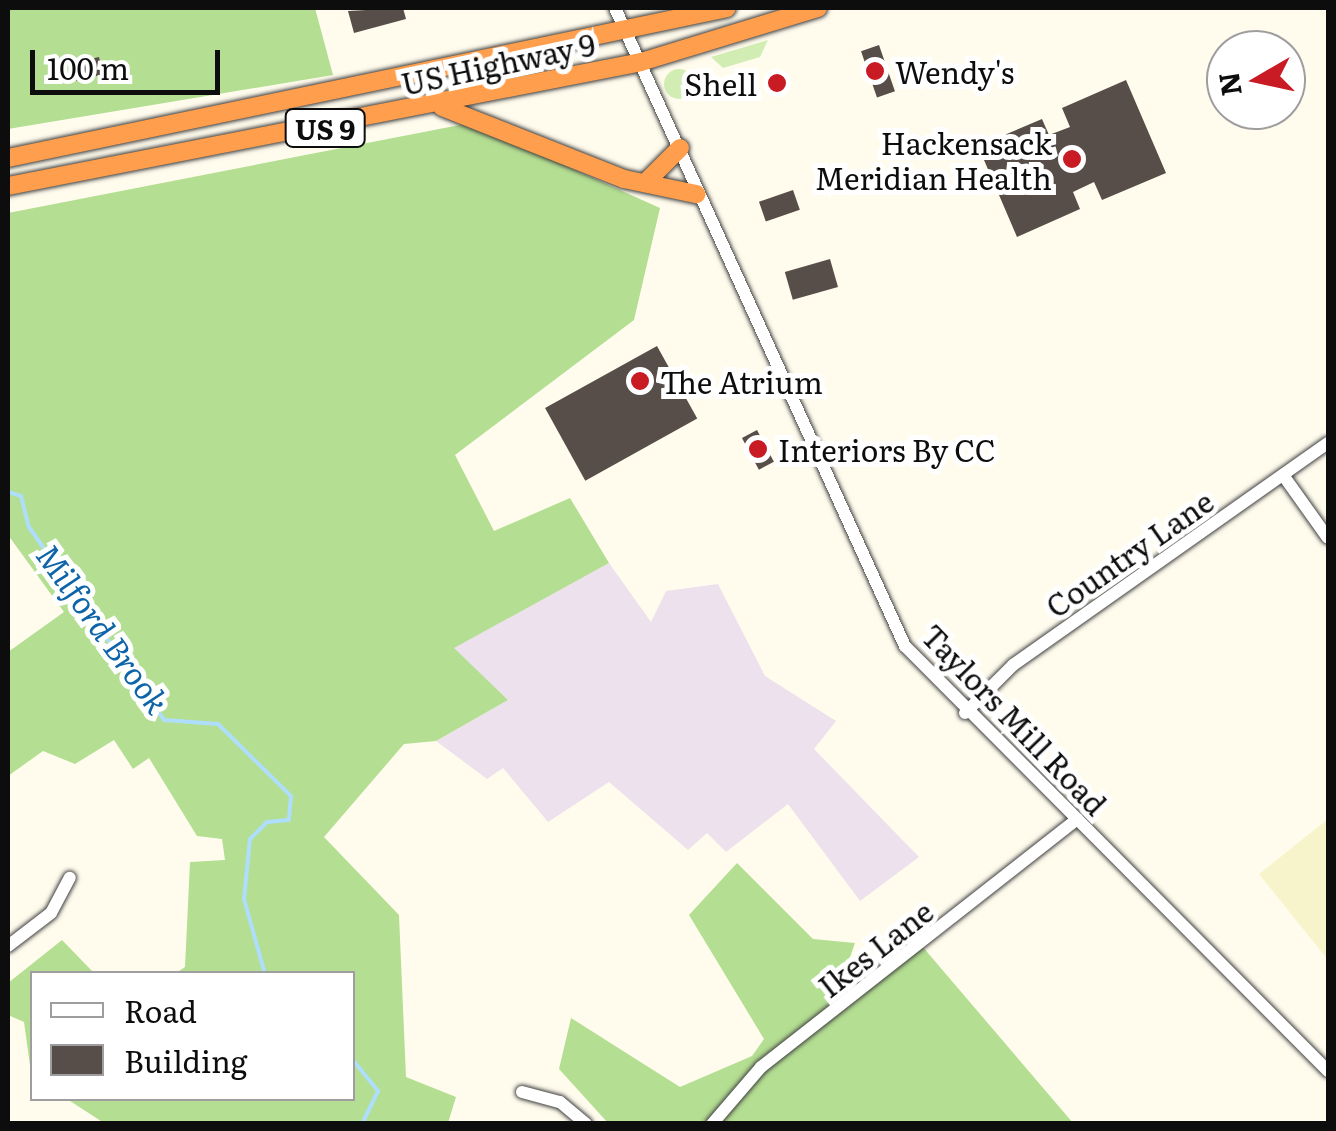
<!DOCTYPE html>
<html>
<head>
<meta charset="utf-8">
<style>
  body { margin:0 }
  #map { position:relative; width:1336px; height:1131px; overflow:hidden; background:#fffcee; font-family:Literata,serif }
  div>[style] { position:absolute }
  .industrial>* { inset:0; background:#ece1ed }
  .farmland>* { inset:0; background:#f7f4cb }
  .green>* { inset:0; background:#d1edb4 }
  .round { border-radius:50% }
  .forest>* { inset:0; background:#b4de92 }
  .stream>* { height:4px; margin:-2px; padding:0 2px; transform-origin:2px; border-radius:2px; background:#aedefb }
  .building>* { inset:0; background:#574e49; transform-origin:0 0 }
  .roads { filter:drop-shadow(0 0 2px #404040) drop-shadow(0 0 2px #404040) }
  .minor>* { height:12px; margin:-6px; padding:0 6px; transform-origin:6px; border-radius:6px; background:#fff }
  .highway>* { height:18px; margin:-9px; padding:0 9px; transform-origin:9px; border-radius:9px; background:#ff9e4c }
  .dots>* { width:28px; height:28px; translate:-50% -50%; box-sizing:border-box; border:5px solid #fff; border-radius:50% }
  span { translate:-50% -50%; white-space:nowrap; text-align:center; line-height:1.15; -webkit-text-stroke:10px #fff; paint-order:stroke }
  .shield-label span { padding:2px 8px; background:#fff; border:2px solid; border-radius:8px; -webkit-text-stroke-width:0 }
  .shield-label { font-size:28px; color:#0d0d0d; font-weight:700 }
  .street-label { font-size:30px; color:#0d0d0d }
  .poi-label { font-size:30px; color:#0d0d0d }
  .left { translate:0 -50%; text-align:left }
  .right { translate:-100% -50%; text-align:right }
  .water-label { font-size:32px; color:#0d64a8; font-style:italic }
  .frame { position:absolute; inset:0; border:10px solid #0d0d0d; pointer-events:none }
  .legend { position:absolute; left:30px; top:971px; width:325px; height:130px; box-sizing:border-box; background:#fff; border:2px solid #9e9e9e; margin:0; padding:12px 18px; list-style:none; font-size:30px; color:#0d0d0d }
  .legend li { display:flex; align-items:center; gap:20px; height:50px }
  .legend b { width:50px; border:2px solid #9e9e9e }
  .north { position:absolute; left:1206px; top:30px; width:100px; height:100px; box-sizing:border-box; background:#fff; border:2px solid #9e9e9e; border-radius:50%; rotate:261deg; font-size:28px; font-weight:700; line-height:40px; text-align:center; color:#0d0d0d }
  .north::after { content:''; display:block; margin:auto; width:35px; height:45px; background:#c81b23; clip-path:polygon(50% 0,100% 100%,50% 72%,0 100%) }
  .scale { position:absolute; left:30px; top:50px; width:190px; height:45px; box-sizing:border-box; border:5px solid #0d0d0d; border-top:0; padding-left:12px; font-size:30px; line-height:35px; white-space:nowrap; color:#0d0d0d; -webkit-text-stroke:8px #fff; paint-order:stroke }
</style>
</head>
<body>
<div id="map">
  <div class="industrial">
    <i style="clip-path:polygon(609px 563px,651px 622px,666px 591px,718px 584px,765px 676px,836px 721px,814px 749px,919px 857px,860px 901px,788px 804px,726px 852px,707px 833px,688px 850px,609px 782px,548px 822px,503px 768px,487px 779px,436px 741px,508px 700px,453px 648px)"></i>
  </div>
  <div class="farmland">
    <i style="clip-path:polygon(1328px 819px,1328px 960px,1259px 874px)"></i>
  </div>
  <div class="green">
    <i style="clip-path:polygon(768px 40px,760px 57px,723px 68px,711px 57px)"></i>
    <i class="round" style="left:664px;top:69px;width:30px;height:30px"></i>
  </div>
  <div class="forest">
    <i style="clip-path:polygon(8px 8px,315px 8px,333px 75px,8px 129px)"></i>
    <i style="clip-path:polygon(470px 123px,660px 208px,634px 320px,455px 455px,494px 531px,570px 498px,609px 563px,454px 648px,508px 700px,436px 741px,404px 744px,324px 837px,399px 915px,406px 1077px,456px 1097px,448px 1123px,104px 1123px,67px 1099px,352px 1098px,352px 974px,176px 973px,185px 967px,190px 862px,225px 860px,222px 839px,197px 836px,149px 758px,133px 769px,114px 740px,75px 764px,43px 751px,8px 776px,8px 652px,64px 612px,8px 535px,8px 213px)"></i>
    <i style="clip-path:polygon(737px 863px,813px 939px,855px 943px,848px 963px,876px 971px,916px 939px,1073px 1123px,608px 1123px,559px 1069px,571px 1018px,680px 1087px,752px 1056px,764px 1039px,689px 915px)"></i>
    <i style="clip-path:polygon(62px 940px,94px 973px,32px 974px,32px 1080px,24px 1022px,8px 1015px,8px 983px)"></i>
  </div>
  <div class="stream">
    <i style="left:8px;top:492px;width:14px;rotate:17deg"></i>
    <i style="left:21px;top:496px;width:32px;rotate:76deg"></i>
    <i style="left:29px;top:527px;width:236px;rotate:55deg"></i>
    <i style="left:164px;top:720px;width:54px;rotate:4.2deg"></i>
    <i style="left:218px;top:724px;width:103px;rotate:44.6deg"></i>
    <i style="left:291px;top:796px;width:24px;rotate:95deg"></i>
    <i style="left:289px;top:820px;width:22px;rotate:175deg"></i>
    <i style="left:267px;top:822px;width:24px;rotate:135deg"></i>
    <i style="left:250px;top:839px;width:60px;rotate:95.7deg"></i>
    <i style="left:244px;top:899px;width:78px;rotate:74.4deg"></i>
    <i style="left:352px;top:1059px;width:41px;rotate:50.9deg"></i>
    <i style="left:378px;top:1091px;width:37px;rotate:116deg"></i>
  </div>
  <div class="building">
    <i style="clip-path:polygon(403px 8px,406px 19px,354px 33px,348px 11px)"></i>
    <i style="left:879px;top:45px;width:49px;height:19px;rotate:71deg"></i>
    <i style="left:99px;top:57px;width:18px;height:28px;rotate:77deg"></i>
    <i style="clip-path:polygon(1126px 80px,1166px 173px,1102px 200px,1094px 182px,1073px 192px,1080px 209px,1017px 237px,978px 146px,1042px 119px,1049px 135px,1070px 127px,1062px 108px)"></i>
    <i style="left:793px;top:190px;width:21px;height:36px;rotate:71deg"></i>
    <i style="left:830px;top:259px;width:29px;height:47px;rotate:74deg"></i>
    <i style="left:657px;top:346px;width:83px;height:128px;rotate:61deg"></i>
    <i style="left:757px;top:430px;width:36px;height:17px;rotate:62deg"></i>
  </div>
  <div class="roads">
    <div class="minor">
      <i style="left:615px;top:8px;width:701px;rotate:65.56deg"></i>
      <i style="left:905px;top:646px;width:600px;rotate:45.14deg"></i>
      <i style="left:1283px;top:475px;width:77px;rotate:54.5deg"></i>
      <i style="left:965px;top:713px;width:68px;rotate:-45deg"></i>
      <i style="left:1013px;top:665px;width:385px;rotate:-35.2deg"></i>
      <i style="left:8px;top:946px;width:54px;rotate:-37.5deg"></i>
      <i style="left:51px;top:913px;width:40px;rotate:-62deg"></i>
      <i style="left:522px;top:1092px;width:39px;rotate:15deg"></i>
      <i style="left:560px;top:1102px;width:34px;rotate:40deg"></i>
      <i style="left:712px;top:1124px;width:75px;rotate:-49.3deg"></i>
      <i style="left:761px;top:1067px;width:402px;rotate:-38.1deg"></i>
    </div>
    <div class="highway">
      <i style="left:442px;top:107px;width:196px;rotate:21.6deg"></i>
      <i style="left:624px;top:179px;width:74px;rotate:11.8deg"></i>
      <i style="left:8px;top:158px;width:734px;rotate:-11.78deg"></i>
      <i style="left:646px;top:182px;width:48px;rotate:-45deg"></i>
      <i style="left:8px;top:186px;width:645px;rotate:-11.08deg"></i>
      <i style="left:641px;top:62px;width:185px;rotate:-17deg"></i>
    </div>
  </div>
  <div class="dots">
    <i style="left:875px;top:71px;background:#c81b23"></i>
    <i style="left:777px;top:83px;background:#c81b23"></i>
    <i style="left:1072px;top:159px;background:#c81b23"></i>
    <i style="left:640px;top:381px;background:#c81b23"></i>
    <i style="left:758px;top:449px;background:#c81b23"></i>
  </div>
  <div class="shield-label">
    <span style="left:325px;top:128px">US 9</span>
  </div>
  <div class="street-label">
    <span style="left:498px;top:63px;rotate:-12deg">US Highway 9</span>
    <span style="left:1129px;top:553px;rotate:-35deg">Country Lane</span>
    <span style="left:1015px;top:719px;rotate:46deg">Taylors Mill Road</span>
    <span style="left:875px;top:948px;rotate:-38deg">Ikes Lane</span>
  </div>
  <div class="poi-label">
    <span class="left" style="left:895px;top:71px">Wendy's</span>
    <span class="right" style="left:757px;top:83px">Shell</span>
    <span class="right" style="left:1052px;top:159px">Hackensack<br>Meridian Health</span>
    <span class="left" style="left:660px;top:381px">The Atrium</span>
    <span class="left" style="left:778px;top:449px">Interiors By CC</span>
  </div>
  <div class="water-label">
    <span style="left:104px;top:628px;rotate:54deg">Milford Brook</span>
  </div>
  <div class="frame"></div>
  <ul class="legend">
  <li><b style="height:12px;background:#fff"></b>Road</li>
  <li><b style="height:28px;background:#574e49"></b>Building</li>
  </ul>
  <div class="north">N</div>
  <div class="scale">100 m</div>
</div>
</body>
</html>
